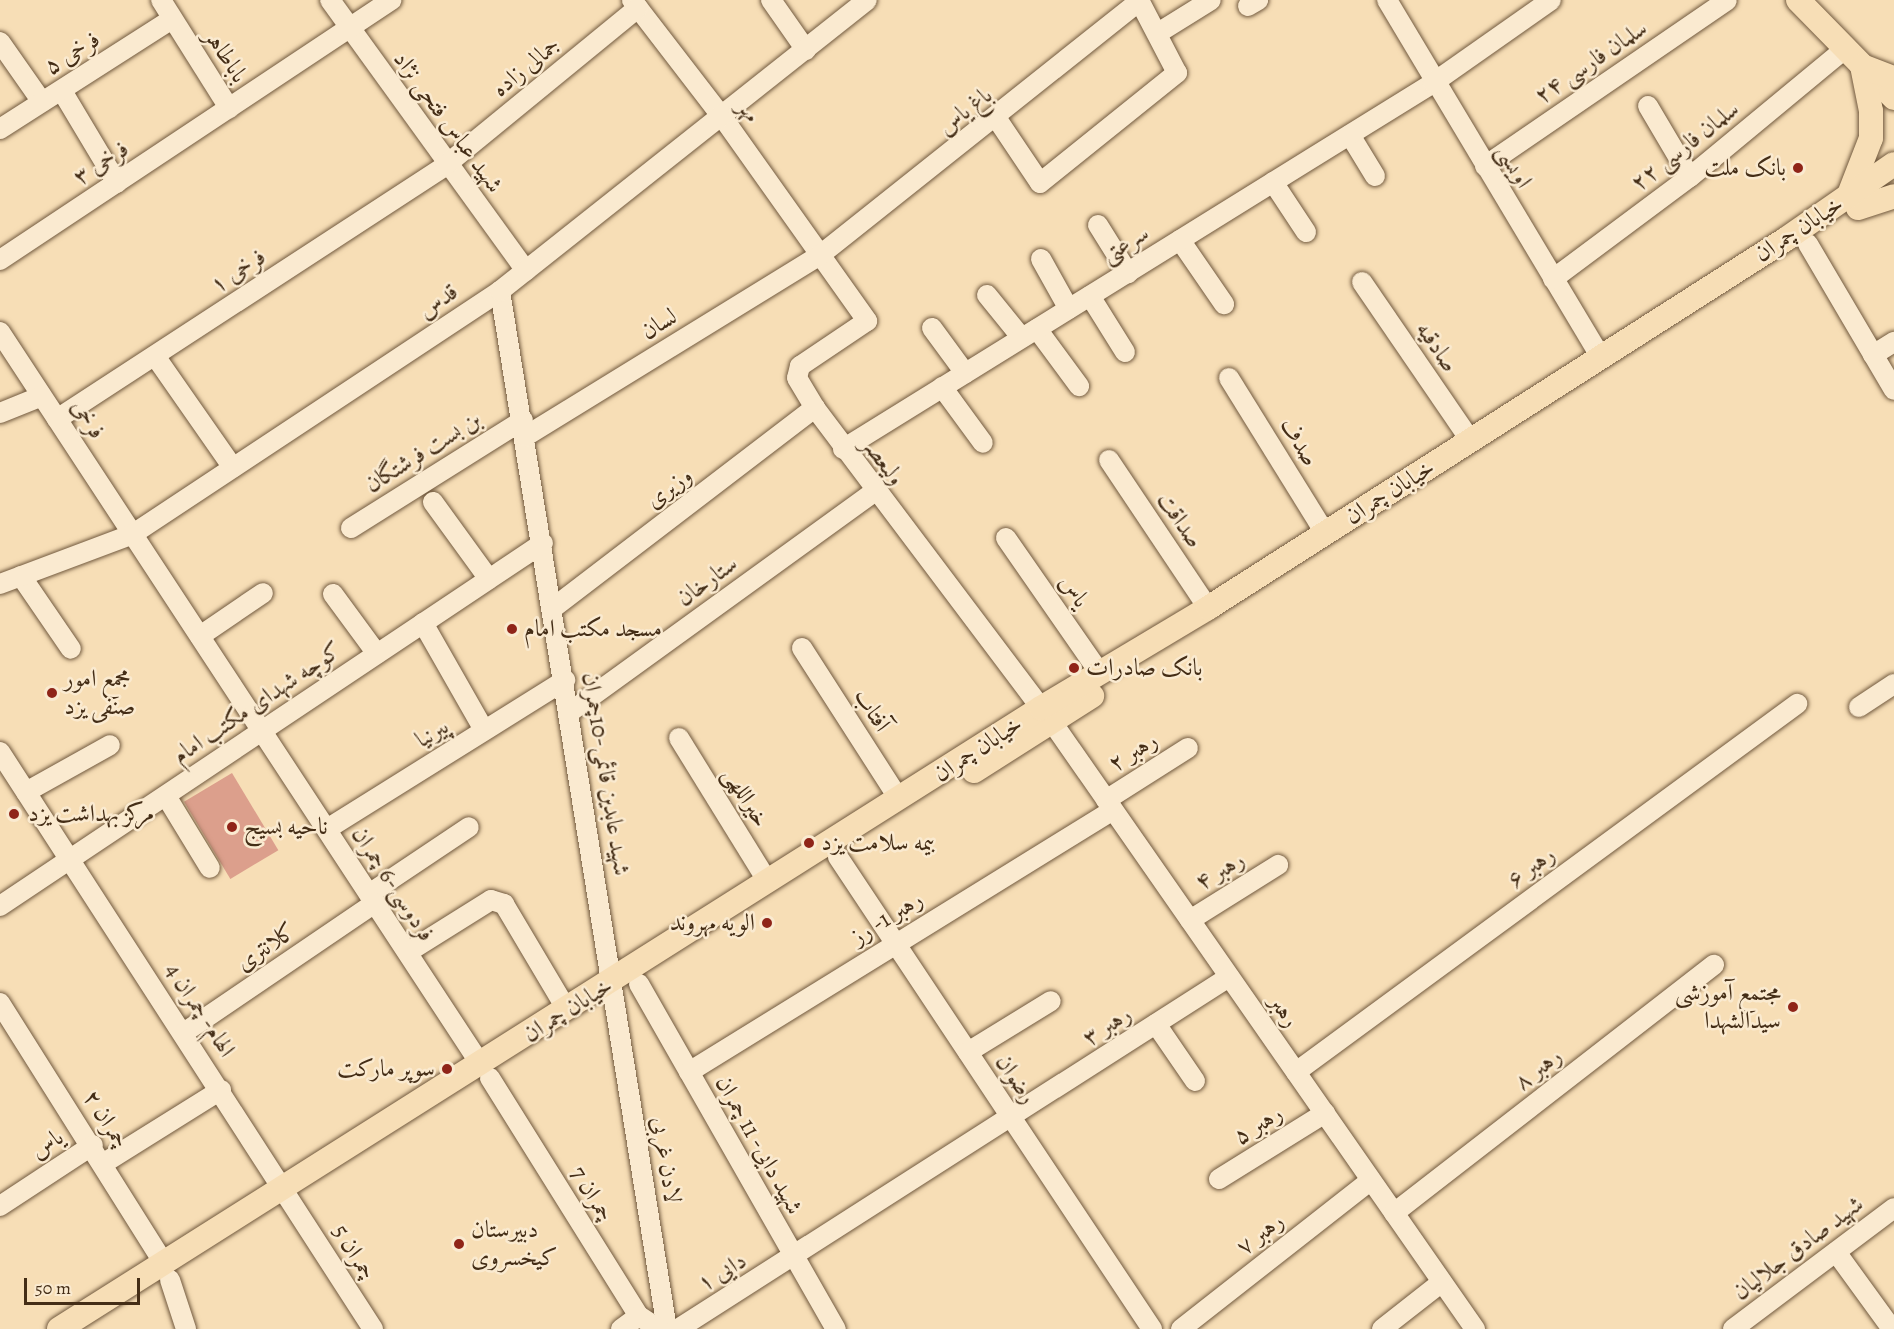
<!DOCTYPE html>
<html>
<head>
<meta charset="utf-8">
<style>
  body { margin:0 }
  #map { position:relative; width:1894px; height:1329px; overflow:hidden; background:#f7deb6; font-family:Alegreya,Amiri,serif }
  div>[style] { position:absolute }
  .building>* { inset:0; background:#dc9f8c; transform-origin:0 0 }
  .roads { filter:drop-shadow(0 0 2px #71593e) drop-shadow(0 0 2px #71593e) }
  .minor>* { height:20px; margin:-10px; padding:0 10px; transform-origin:10px; border-radius:10px; background:#faead0 }
  .major>* { height:24px; margin:-12px; padding:0 12px; transform-origin:12px; border-radius:12px; background:#f7deb6 }
  .dots>* { width:16px; height:16px; translate:-50% -50%; box-sizing:border-box; border:3px solid #faead0; border-radius:50% }
  span { translate:-50% -50%; white-space:nowrap; text-align:center; line-height:1.15; -webkit-text-stroke:5px #faead0; paint-order:stroke }
  .street-label { font-size:24px; color:#442d16 }
  .poi-label { font-size:24px; color:#442d16 }
  .right { translate:-100% -50%; text-align:right }
  .left { translate:0 -50%; text-align:left }
  .scale { position:absolute; left:24px; top:1278px; width:116px; height:27px; box-sizing:border-box; border:3px solid #442d16; border-top:0; padding-left:8px; font-size:18px; line-height:21px; white-space:nowrap; color:#442d16; -webkit-text-stroke:4px #faead0; paint-order:stroke }
</style>
</head>
<body>
<div id="map">
  <div class="building">
    <i style="left:232px;top:773px;width:90px;height:56px;rotate:59deg"></i>
  </div>
  <div class="roads">
    <div class="minor">
      <i style="left:161px;top:0;width:128px;rotate:57.8deg"></i>
      <i style="left:330px;top:0;width:334px;rotate:54.1deg"></i>
      <i style="left:632px;top:0;width:149px;rotate:52.4deg"></i>
      <i style="left:723px;top:118px;width:249px;rotate:54.6deg"></i>
      <i style="left:867px;top:321px;width:81px;rotate:146.1deg"></i>
      <i style="left:800px;top:366px;width:12px;rotate:104deg"></i>
      <i style="left:797px;top:378px;width:35px;rotate:59deg"></i>
      <i style="left:815px;top:408px;width:393px;rotate:53deg"></i>
      <i style="left:1052px;top:722px;width:740px;rotate:55.13deg"></i>
      <i style="left:771px;top:0;width:61px;rotate:55deg"></i>
      <i style="left:1387px;top:0;width:415px;rotate:59.1deg"></i>
      <i style="left:1248px;top:6px;width:12px;rotate:-31deg"></i>
      <i style="left:1158px;top:33px;width:62px;rotate:-31.9deg"></i>
      <i style="left:0;top:42px;width:73px;rotate:55deg"></i>
      <i style="left:62px;top:91px;width:107px;rotate:59.1deg"></i>
      <i style="left:1648px;top:106px;width:82px;rotate:59.4deg"></i>
      <i style="left:997px;top:119px;width:77px;rotate:56.1deg"></i>
      <i style="left:1040px;top:183px;width:176px;rotate:-38.8deg"></i>
      <i style="left:1177px;top:73px;width:82px;rotate:-117.5deg"></i>
      <i style="left:0;top:129px;width:204px;rotate:-32.6deg"></i>
      <i style="left:1350px;top:135px;width:48px;rotate:58.6deg"></i>
      <i style="left:1485px;top:166px;width:293px;rotate:-34.4deg"></i>
      <i style="left:1273px;top:182px;width:60px;rotate:56.6deg"></i>
      <i style="left:1098px;top:225px;width:57px;rotate:58deg"></i>
      <i style="left:1180px;top:240px;width:78px;rotate:55.5deg"></i>
      <i style="left:1808px;top:244px;width:169px;rotate:59.5deg"></i>
      <i style="left:1041px;top:259px;width:57px;rotate:60.8deg"></i>
      <i style="left:0;top:260px;width:470px;rotate:-33.6deg"></i>
      <i style="left:1553px;top:279px;width:171px;rotate:-36.7deg"></i>
      <i style="left:1690px;top:177px;width:201px;rotate:-39.6deg"></i>
      <i style="left:1362px;top:282px;width:193px;rotate:55.6deg"></i>
      <i style="left:500px;top:291px;width:1051px;rotate:80.86deg"></i>
      <i style="left:987px;top:295px;width:55px;rotate:50.9deg"></i>
      <i style="left:1090px;top:296px;width:66px;rotate:58deg"></i>
      <i style="left:932px;top:328px;width:56px;rotate:53.7deg"></i>
      <i style="left:1037px;top:329px;width:71px;rotate:53.6deg"></i>
      <i style="left:0;top:332px;width:877px;rotate:56.73deg"></i>
      <i style="left:1873px;top:355px;width:25px;rotate:-32deg"></i>
      <i style="left:155px;top:356px;width:136px;rotate:55.1deg"></i>
      <i style="left:1229px;top:378px;width:182px;rotate:58.2deg"></i>
      <i style="left:942px;top:387px;width:69px;rotate:53.8deg"></i>
      <i style="left:0;top:413px;width:45px;rotate:-22deg"></i>
      <i style="left:57px;top:419px;width:465px;rotate:-33.1deg"></i>
      <i style="left:446px;top:165px;width:248px;rotate:-39.3deg"></i>
      <i style="left:526px;top:436px;width:344px;rotate:-31.6deg"></i>
      <i style="left:819px;top:256px;width:410px;rotate:-38.5deg"></i>
      <i style="left:843px;top:449px;width:694px;rotate:-31.81deg"></i>
      <i style="left:1433px;top:83px;width:144px;rotate:-35.1deg"></i>
      <i style="left:1109px;top:460px;width:178px;rotate:56.2deg"></i>
      <i style="left:433px;top:502px;width:95px;rotate:54deg"></i>
      <i style="left:351px;top:528px;width:203px;rotate:-32.1deg"></i>
      <i style="left:1006px;top:538px;width:165px;rotate:55.2deg"></i>
      <i style="left:21px;top:576px;width:88px;rotate:55.6deg"></i>
      <i style="left:0;top:584px;width:142px;rotate:-20.6deg"></i>
      <i style="left:133px;top:534px;width:440px;rotate:-33.5deg"></i>
      <i style="left:500px;top:291px;width:468px;rotate:-38.4deg"></i>
      <i style="left:333px;top:594px;width:74px;rotate:53.7deg"></i>
      <i style="left:553px;top:608px;width:330px;rotate:-37.4deg"></i>
      <i style="left:423px;top:623px;width:123px;rotate:60.3deg"></i>
      <i style="left:200px;top:636px;width:76px;rotate:-34.3deg"></i>
      <i style="left:802px;top:648px;width:179px;rotate:57.3deg"></i>
      <i style="left:1859px;top:707px;width:42px;rotate:-33.3deg"></i>
      <i style="left:570px;top:712px;width:375px;rotate:-35.9deg"></i>
      <i style="left:679px;top:738px;width:169px;rotate:58.3deg"></i>
      <i style="left:0;top:752px;width:687px;rotate:57.12deg"></i>
      <i style="left:26px;top:792px;width:96px;rotate:-29.2deg"></i>
      <i style="left:166px;top:796px;width:84px;rotate:58.6deg"></i>
      <i style="left:1106px;top:800px;width:97px;rotate:-32.4deg"></i>
      <i style="left:327px;top:829px;width:281px;rotate:-32deg"></i>
      <i style="left:838px;top:857px;width:567px;rotate:56.37deg"></i>
      <i style="left:369px;top:894px;width:120px;rotate:-33.8deg"></i>
      <i style="left:0;top:906px;width:653px;rotate:-33.76deg"></i>
      <i style="left:1190px;top:920px;width:104px;rotate:-32deg"></i>
      <i style="left:408px;top:952px;width:98px;rotate:-32.1deg"></i>
      <i style="left:491px;top:900px;width:14px;rotate:17deg"></i>
      <i style="left:504px;top:904px;width:123px;rotate:59.3deg"></i>
      <i style="left:639px;top:984px;width:397px;rotate:60.3deg"></i>
      <i style="left:0;top:1003px;width:310px;rotate:57.8deg"></i>
      <i style="left:1156px;top:1024px;width:69px;rotate:55.6deg"></i>
      <i style="left:185px;top:1032px;width:230px;rotate:-34.2deg"></i>
      <i style="left:968px;top:1052px;width:97px;rotate:-31.6deg"></i>
      <i style="left:689px;top:1072px;width:498px;rotate:-31.7deg"></i>
      <i style="left:1296px;top:1072px;width:622px;rotate:-36.3deg"></i>
      <i style="left:490px;top:1078px;width:281px;rotate:58deg"></i>
      <i style="left:639px;top:1316px;width:24px;rotate:33deg"></i>
      <i style="left:104px;top:1163px;width:138px;rotate:-32deg"></i>
      <i style="left:1219px;top:1179px;width:125px;rotate:-31.9deg"></i>
      <i style="left:0;top:1206px;width:111px;rotate:-33.3deg"></i>
      <i style="left:1394px;top:1213px;width:405px;rotate:-37.8deg"></i>
      <i style="left:1836px;top:1252px;width:95px;rotate:54deg"></i>
      <i style="left:170px;top:1280px;width:52px;rotate:71.9deg"></i>
      <i style="left:621px;top:1329px;width:22px;rotate:-36deg"></i>
      <i style="left:678px;top:1329px;width:654px;rotate:-32.57deg"></i>
      <i style="left:1181px;top:1329px;width:241px;rotate:-38.1deg"></i>
      <i style="left:1382px;top:1329px;width:76px;rotate:-38.1deg"></i>
      <i style="left:1733px;top:1329px;width:201px;rotate:-36.9deg"></i>
    </div>
    <div class="major">
      <i style="left:1798px;top:0;width:137px;rotate:45.6deg"></i>
      <i style="left:1848px;top:197px;width:63px;rotate:-68.7deg"></i>
      <i style="left:1871px;top:138px;width:27px;rotate:-90deg"></i>
      <i style="left:1871px;top:111px;width:46px;rotate:-101.3deg"></i>
      <i style="left:1862px;top:66px;width:34px;rotate:21deg"></i>
      <i style="left:1858px;top:208px;width:38px;rotate:-18deg"></i>
      <i style="left:974px;top:771px;width:140px;rotate:-32.4deg"></i>
      <i style="left:59px;top:1329px;width:1162px;rotate:-32.31deg"></i>
      <i style="left:1041px;top:708px;width:195px;rotate:-30.9deg"></i>
      <i style="left:1208px;top:608px;width:686px;rotate:-32.55deg"></i>
      <i style="left:1786px;top:239px;width:131px;rotate:-34.8deg"></i>
    </div>
  </div>
  <div class="dots">
    <i style="left:1798px;top:168px;background:#8f2418"></i>
    <i style="left:512px;top:629px;background:#8f2418"></i>
    <i style="left:1074px;top:668px;background:#8f2418"></i>
    <i style="left:52px;top:693px;background:#8f2418"></i>
    <i style="left:14px;top:814px;background:#8f2418"></i>
    <i style="left:232px;top:827px;background:#8f2418"></i>
    <i style="left:809px;top:843px;background:#8f2418"></i>
    <i style="left:767px;top:923px;background:#8f2418"></i>
    <i style="left:1793px;top:1007px;background:#8f2418"></i>
    <i style="left:447px;top:1069px;background:#8f2418"></i>
    <i style="left:459px;top:1244px;background:#8f2418"></i>
  </div>
  <div class="street-label">
    <span style="left:72px;top:53px;rotate:-32deg">فرخی ۵</span>
    <span style="left:226px;top:56px;rotate:57deg">باباطاهر</span>
    <span style="left:1591px;top:62px;rotate:-34deg">سلمان فارسی ۲۴</span>
    <span style="left:526px;top:67px;rotate:-39deg">جمالی زاده</span>
    <span style="left:749px;top:111px;rotate:54deg">مهر</span>
    <span style="left:965px;top:111px;rotate:-38deg">باغ یاس</span>
    <span style="left:448px;top:122px;rotate:54deg">شهید عباس فتحی نژاد</span>
    <span style="left:1685px;top:146px;rotate:-38deg">سلمان فارسی ۲۲</span>
    <span style="left:101px;top:163px;rotate:-33deg">فرخی ۳</span>
    <span style="left:1514px;top:166px;rotate:59deg">اویسی</span>
    <span style="left:1799px;top:229px;rotate:-33deg">خیابان چمران</span>
    <span style="left:1125px;top:244px;rotate:-32deg">سرعتی</span>
    <span style="left:238px;top:271px;rotate:-33deg">فرخی ۱</span>
    <span style="left:438px;top:301px;rotate:-34deg">قدس</span>
    <span style="left:659px;top:324px;rotate:-32deg">لسان</span>
    <span style="left:1437px;top:347px;rotate:56deg">صادقیه</span>
    <span style="left:88px;top:419px;rotate:57deg">فرخی</span>
    <span style="left:1299px;top:442px;rotate:58deg">صدف</span>
    <span style="left:423px;top:452px;rotate:-32deg">بن بست فرشتگان</span>
    <span style="left:883px;top:461px;rotate:53deg">ولیعصر</span>
    <span style="left:669px;top:488px;rotate:-37deg">وزیری</span>
    <span style="left:1390px;top:492px;rotate:-32deg">خیابان چمران</span>
    <span style="left:1180px;top:520px;rotate:56deg">صداقت</span>
    <span style="left:707px;top:581px;rotate:-36deg">ستارخان</span>
    <span style="left:1074px;top:591px;rotate:55deg">یاس</span>
    <span style="left:257px;top:703px;rotate:-34deg">کوچه شهدای مکتب امام</span>
    <span style="left:872px;top:710px;rotate:57deg">آفتاب</span>
    <span style="left:432px;top:733px;rotate:-32deg">پیرنیا</span>
    <span style="left:978px;top:749px;rotate:-33deg">خیابان چمران</span>
    <span style="left:1133px;top:752px;rotate:-32deg">رهبر ۲</span>
    <span style="left:606px;top:774px;rotate:81deg">شهید عابدین قائمی-10چمران</span>
    <span style="left:746px;top:797px;rotate:58deg">خیراللهی</span>
    <span style="left:1531px;top:867px;rotate:-36deg">رهبر ۶</span>
    <span style="left:1220px;top:871px;rotate:-32deg">رهبر ۴</span>
    <span style="left:393px;top:884px;rotate:57deg">فردوسی-6 چمران</span>
    <span style="left:887px;top:918px;rotate:-32deg">رهبر 1- رز</span>
    <span style="left:266px;top:947px;rotate:-34deg">کلانتری</span>
    <span style="left:200px;top:1010px;rotate:57deg">الهام- چمران 4</span>
    <span style="left:568px;top:1010px;rotate:-32deg">خیابان چمران</span>
    <span style="left:1284px;top:1011px;rotate:55deg">رهبر</span>
    <span style="left:1107px;top:1026px;rotate:-33deg">رهبر ۳</span>
    <span style="left:1538px;top:1069px;rotate:-38deg">رهبر ۸</span>
    <span style="left:1016px;top:1079px;rotate:56deg">رضوان</span>
    <span style="left:106px;top:1119px;rotate:58deg">چمران ۲</span>
    <span style="left:1258px;top:1125px;rotate:-32deg">رهبر ۵</span>
    <span style="left:47px;top:1144px;rotate:-33deg">یاس</span>
    <span style="left:759px;top:1145px;rotate:61deg">شهید دایی- 11 چمران</span>
    <span style="left:666px;top:1160px;rotate:81deg">لادن غربی</span>
    <span style="left:592px;top:1194px;rotate:58deg">چمران 7</span>
    <span style="left:1260px;top:1234px;rotate:-38deg">رهبر ۷</span>
    <span style="left:1798px;top:1248px;rotate:-37deg">شهید صادق جلالیان</span>
    <span style="left:354px;top:1252px;rotate:58deg">چمران 5</span>
    <span style="left:722px;top:1272px;rotate:-31deg">دایی ۱</span>
  </div>
  <div class="poi-label">
    <span class="right" style="left:1786px;top:168px">بانک ملت</span>
    <span class="left" style="left:524px;top:629px">مسجد مکتب امام</span>
    <span class="left" style="left:1086px;top:668px">بانک صادرات</span>
    <span class="left" style="left:64px;top:693px">مجمع امور<br>صنفی یزد</span>
    <span class="left" style="left:28px;top:814px">مرکز بهداشت یزد</span>
    <span class="left" style="left:244px;top:827px">ناحیه بسیج</span>
    <span class="left" style="left:821px;top:843px">بيمه سلامت يزد</span>
    <span class="right" style="left:755px;top:923px">الویه مهروند</span>
    <span class="right" style="left:1781px;top:1007px">مجتمع آموزشی<br>سیدالشهدا</span>
    <span class="right" style="left:435px;top:1069px">سوپر مارکت</span>
    <span class="left" style="left:471px;top:1244px">دبیرستان<br>کیخسروی</span>
  </div>
  <div class="scale">50 m</div>
</div>
</body>
</html>
